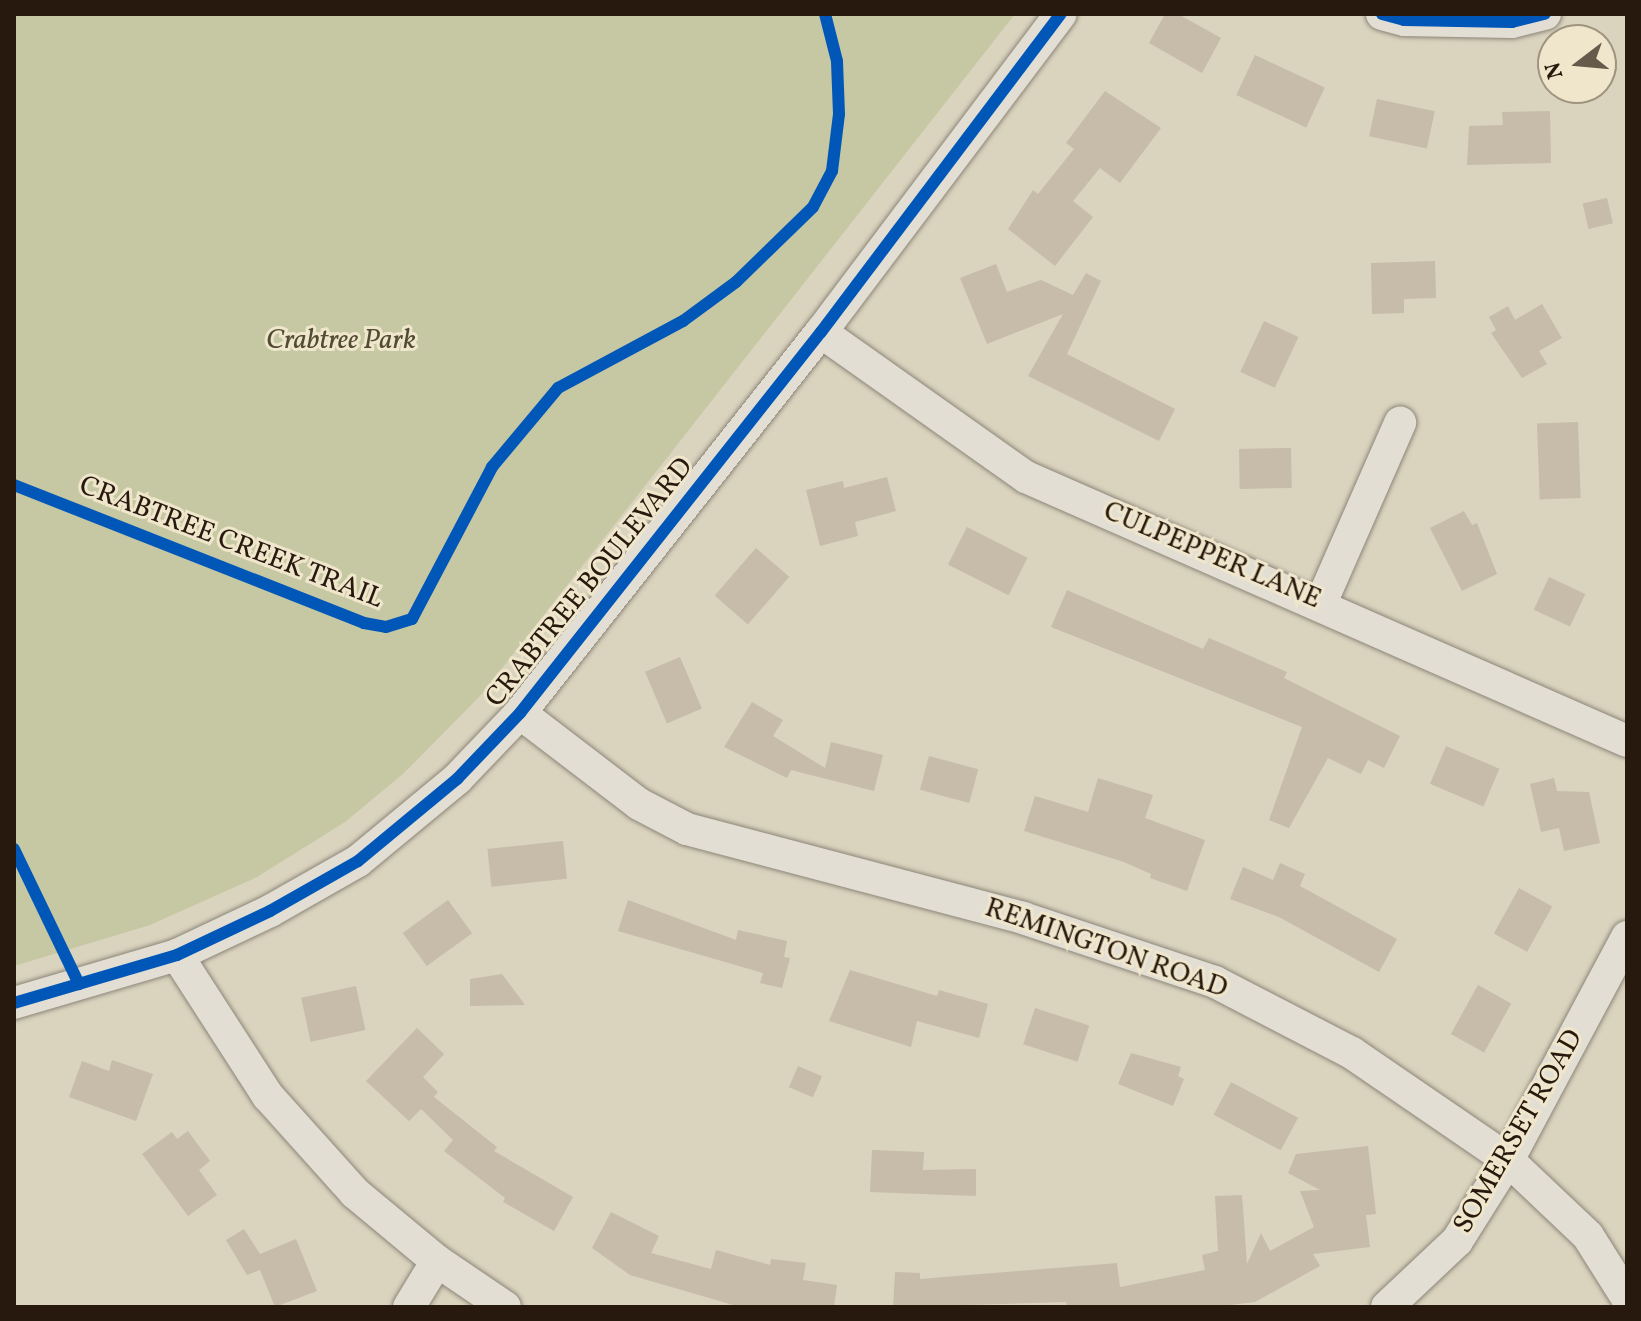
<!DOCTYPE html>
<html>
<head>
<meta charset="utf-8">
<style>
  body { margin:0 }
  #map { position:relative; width:1641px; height:1321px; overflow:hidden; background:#dad3be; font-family:Vollkorn,serif }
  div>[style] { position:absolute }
  .green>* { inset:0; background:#c5c8a2 }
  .building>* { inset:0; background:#c7bba9; transform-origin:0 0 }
  .roads { filter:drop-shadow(0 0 2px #8c8679) drop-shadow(0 0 2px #8c8679) }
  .minor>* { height:32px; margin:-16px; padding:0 16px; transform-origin:16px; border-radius:16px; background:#e2ded3 }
  .cycleway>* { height:12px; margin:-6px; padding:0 6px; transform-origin:6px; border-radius:6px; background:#0057b8 }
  span { translate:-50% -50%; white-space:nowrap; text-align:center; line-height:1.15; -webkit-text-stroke:6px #efe6cc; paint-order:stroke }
  .park-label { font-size:28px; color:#514b33; font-style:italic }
  .street-label { font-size:28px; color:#27190d }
  .frame { position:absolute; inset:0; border:16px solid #27190d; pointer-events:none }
  .north { position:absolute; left:1537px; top:24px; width:80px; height:80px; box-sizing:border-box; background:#efe6cc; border:2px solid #9f9480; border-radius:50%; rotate:254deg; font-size:22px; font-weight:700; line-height:32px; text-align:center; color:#27190d }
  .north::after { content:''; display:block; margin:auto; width:28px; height:36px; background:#665a4b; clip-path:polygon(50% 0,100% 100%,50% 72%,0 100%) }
</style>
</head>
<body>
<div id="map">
  <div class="green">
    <i style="clip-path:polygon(14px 14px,1015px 14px,481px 695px,404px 773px,345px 822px,257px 877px,150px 925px,14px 966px)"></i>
  </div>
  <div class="building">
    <i style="clip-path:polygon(1165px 14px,1178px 14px,1221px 38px,1202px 73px,1149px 43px)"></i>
    <i style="left:1255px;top:55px;width:77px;height:44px;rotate:25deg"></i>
    <i style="clip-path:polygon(1105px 91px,1161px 128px,1120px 183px,1100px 168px,1073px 201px,1093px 217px,1055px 266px,1008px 229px,1033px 190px,1038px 194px,1074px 149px,1066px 143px)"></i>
    <i style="left:1377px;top:99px;width:59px;height:38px;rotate:12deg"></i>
    <i style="clip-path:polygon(1550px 111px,1551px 163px,1467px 165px,1469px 126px,1503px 125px,1502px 112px)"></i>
    <i style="left:1607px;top:198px;width:26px;height:25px;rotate:77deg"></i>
    <i style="clip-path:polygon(1435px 261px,1436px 298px,1404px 299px,1404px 313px,1372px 314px,1371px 263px)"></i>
    <i style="clip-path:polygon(996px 264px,1007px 292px,1041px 280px,1073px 295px,1086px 273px,1101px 281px,1067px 354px,1175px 409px,1159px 441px,1028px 376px,1063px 314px,987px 344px,960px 278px)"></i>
    <i style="clip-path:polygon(1542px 304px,1562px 338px,1539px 351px,1547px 364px,1522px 378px,1491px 333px,1496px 330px,1489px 317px,1508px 306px,1515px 320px)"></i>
    <i style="left:1264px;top:321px;width:38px;height:56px;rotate:25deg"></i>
    <i style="left:1578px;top:422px;width:76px;height:41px;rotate:88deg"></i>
    <i style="left:1291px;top:448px;width:40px;height:52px;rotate:89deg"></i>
    <i style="clip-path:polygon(887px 477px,896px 511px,855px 522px,858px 536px,820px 546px,806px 490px,843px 481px,844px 488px)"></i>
    <i style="clip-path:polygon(1464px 511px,1472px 525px,1477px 523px,1497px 574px,1462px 591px,1430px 528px)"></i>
    <i style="left:967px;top:527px;width:68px;height:42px;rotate:27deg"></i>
    <i style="left:756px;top:548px;width:44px;height:63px;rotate:41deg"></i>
    <i style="left:1549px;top:577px;width:40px;height:36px;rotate:25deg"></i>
    <i style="clip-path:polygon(1067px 590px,1203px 649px,1209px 638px,1230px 647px,1287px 672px,1284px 678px,1400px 736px,1384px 768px,1368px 760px,1361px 774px,1328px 758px,1289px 828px,1269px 820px,1302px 727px,1051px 627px)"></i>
    <i style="left:680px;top:657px;width:56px;height:38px;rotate:67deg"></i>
    <i style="clip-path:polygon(752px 702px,783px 720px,773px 736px,825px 768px,831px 742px,883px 755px,874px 791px,791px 770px,787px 778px,724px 747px)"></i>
    <i style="left:1446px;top:746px;width:58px;height:41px;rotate:23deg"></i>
    <i style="left:929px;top:756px;width:51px;height:35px;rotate:15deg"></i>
    <i style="clip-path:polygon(1098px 778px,1153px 795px,1145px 818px,1205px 840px,1187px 891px,1150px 878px,1151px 874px,1124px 862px,1024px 831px,1035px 796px,1088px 812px)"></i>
    <i style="clip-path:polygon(1554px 778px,1557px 791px,1589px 792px,1600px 843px,1564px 851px,1559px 828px,1541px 832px,1530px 784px)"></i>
    <i style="left:563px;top:841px;width:38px;height:76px;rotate:84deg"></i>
    <i style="clip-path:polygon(1280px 863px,1305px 874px,1300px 886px,1397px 939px,1379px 972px,1279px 917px,1230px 899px,1243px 867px,1273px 880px)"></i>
    <i style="left:1519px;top:888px;width:38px;height:52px;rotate:29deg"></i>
    <i style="left:448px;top:900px;width:41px;height:56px;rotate:54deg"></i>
    <i style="clip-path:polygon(628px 900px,736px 940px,738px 930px,787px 941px,784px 957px,790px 958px,782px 988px,760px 983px,763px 973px,618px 931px)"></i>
    <i style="clip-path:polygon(850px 970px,937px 996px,939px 990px,988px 1004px,979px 1038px,917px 1021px,911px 1047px,829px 1021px)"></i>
    <i style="clip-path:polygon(502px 974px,525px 1005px,470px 1006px,470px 979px)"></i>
    <i style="left:1478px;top:985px;width:38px;height:56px;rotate:29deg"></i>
    <i style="left:356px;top:986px;width:45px;height:56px;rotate:78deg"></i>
    <i style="left:1035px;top:1008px;width:57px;height:38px;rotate:18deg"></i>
    <i style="clip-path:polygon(417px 1028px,444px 1054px,423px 1077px,438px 1092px,434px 1097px,497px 1147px,494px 1151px,573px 1197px,554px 1231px,503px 1202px,505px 1198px,444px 1151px,453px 1140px,421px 1109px,409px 1121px,366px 1081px)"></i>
    <i style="clip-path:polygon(1131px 1053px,1181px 1067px,1178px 1076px,1184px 1079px,1173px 1106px,1118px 1084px)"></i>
    <i style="clip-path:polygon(112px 1060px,153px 1074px,136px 1121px,69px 1097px,82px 1061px,109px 1071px)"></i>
    <i style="left:798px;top:1066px;width:26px;height:23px;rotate:23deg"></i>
    <i style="left:1231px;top:1082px;width:76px;height:37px;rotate:28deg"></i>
    <i style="clip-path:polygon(188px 1131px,210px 1161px,199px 1170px,217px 1195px,188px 1216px,142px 1154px,172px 1132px,177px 1139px)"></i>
    <i style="clip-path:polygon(1368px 1146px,1376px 1214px,1366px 1215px,1370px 1247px,1313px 1254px,1320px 1266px,1255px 1302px,1213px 1307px,1067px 1307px,1066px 1302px,893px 1307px,895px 1272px,920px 1273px,920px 1279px,1117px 1263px,1120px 1287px,1205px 1270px,1202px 1255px,1218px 1251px,1215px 1196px,1242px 1195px,1247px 1264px,1261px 1233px,1270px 1251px,1314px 1227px,1300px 1191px,1320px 1190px,1288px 1173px,1296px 1154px)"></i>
    <i style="clip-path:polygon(872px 1150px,924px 1152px,923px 1170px,976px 1169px,976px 1196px,870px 1192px)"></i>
    <i style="clip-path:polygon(611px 1212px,659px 1236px,651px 1253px,711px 1269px,716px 1250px,770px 1265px,771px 1259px,806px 1263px,803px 1280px,837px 1285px,834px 1307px,740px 1307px,630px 1275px,592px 1248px)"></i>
    <i style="clip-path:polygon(244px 1229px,260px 1254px,296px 1239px,317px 1291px,275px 1307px,260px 1270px,247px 1275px,226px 1240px)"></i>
  </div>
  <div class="roads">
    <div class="minor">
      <i style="left:1382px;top:14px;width:23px;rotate:15deg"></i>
      <i style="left:1404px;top:20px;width:108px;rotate:1.1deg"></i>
      <i style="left:1512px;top:22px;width:34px;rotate:-14deg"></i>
      <i style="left:821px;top:332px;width:251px;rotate:35.3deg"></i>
      <i style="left:1026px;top:477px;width:656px;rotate:23.71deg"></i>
      <i style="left:1321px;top:603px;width:197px;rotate:-66.3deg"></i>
      <i style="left:520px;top:713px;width:150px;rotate:37.4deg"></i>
      <i style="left:639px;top:804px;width:54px;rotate:27.5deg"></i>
      <i style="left:687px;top:829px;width:348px;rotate:14.8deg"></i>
      <i style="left:1023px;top:918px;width:202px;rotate:18.4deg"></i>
      <i style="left:1215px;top:982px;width:154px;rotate:27.4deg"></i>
      <i style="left:1352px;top:1053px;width:189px;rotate:34.4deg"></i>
      <i style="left:1508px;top:1160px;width:110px;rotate:43.5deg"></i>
      <i style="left:1588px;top:1236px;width:73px;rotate:57.8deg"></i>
      <i style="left:177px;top:955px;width:168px;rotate:57.2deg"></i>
      <i style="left:268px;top:1096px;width:130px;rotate:48.1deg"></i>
      <i style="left:355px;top:1193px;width:107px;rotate:39.7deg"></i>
      <i style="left:437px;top:1261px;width:82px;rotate:34.1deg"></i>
      <i style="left:14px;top:1003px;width:170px;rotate:-16.4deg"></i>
      <i style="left:177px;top:955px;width:103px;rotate:-25.3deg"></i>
      <i style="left:270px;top:911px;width:101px;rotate:-29.6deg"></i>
      <i style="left:358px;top:861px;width:129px;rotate:-39.6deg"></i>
      <i style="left:457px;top:779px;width:91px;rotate:-46.3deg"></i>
      <i style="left:520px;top:713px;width:486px;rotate:-51.7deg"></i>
      <i style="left:821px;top:332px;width:398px;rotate:-53deg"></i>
      <i style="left:409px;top:1307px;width:54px;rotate:-58.7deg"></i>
      <i style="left:1387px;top:1307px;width:96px;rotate:-43.3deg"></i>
      <i style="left:1457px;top:1241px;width:96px;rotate:-57.8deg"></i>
      <i style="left:1508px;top:1160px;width:253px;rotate:-61.9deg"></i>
    </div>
  </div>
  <div class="cycleway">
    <i style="left:1382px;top:14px;width:23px;rotate:15deg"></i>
    <i style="left:1404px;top:20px;width:108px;rotate:1.1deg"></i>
    <i style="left:1512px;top:22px;width:34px;rotate:-14deg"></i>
    <i style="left:14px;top:485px;width:376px;rotate:21.5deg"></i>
    <i style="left:364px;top:623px;width:22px;rotate:10deg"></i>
    <i style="left:386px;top:627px;width:27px;rotate:-17deg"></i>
    <i style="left:412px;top:619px;width:172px;rotate:-62.2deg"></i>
    <i style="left:492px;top:467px;width:103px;rotate:-50.1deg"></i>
    <i style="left:558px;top:388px;width:142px;rotate:-28.2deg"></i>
    <i style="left:683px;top:321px;width:66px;rotate:-36.3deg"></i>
    <i style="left:736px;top:282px;width:107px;rotate:-44.2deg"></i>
    <i style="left:813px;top:207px;width:41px;rotate:-62.2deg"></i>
    <i style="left:832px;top:171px;width:57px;rotate:-83deg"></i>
    <i style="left:839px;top:114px;width:53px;rotate:-92.2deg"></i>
    <i style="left:837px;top:61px;width:49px;rotate:-104.3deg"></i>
    <i style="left:14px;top:849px;width:150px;rotate:64.3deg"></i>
    <i style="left:14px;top:1003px;width:170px;rotate:-16.4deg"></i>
    <i style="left:177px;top:955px;width:103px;rotate:-25.3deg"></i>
    <i style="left:270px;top:911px;width:101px;rotate:-29.6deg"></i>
    <i style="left:358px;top:861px;width:129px;rotate:-39.6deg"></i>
    <i style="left:457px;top:779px;width:91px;rotate:-46.3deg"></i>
    <i style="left:520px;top:713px;width:486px;rotate:-51.7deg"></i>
    <i style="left:821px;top:332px;width:398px;rotate:-53deg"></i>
  </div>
  <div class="park-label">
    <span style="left:341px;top:341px">Crabtree Park</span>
  </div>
  <div class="street-label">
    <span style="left:231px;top:543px;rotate:21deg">CRABTREE CREEK TRAIL</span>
    <span style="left:1212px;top:556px;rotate:23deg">CULPEPPER LANE</span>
    <span style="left:590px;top:583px;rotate:-51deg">CRABTREE BOULEVARD</span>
    <span style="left:1106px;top:949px;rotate:19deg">REMINGTON ROAD</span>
    <span style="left:1519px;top:1132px;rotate:-60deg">SOMERSET ROAD</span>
  </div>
  <div class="frame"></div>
  <div class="north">N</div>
</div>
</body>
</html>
